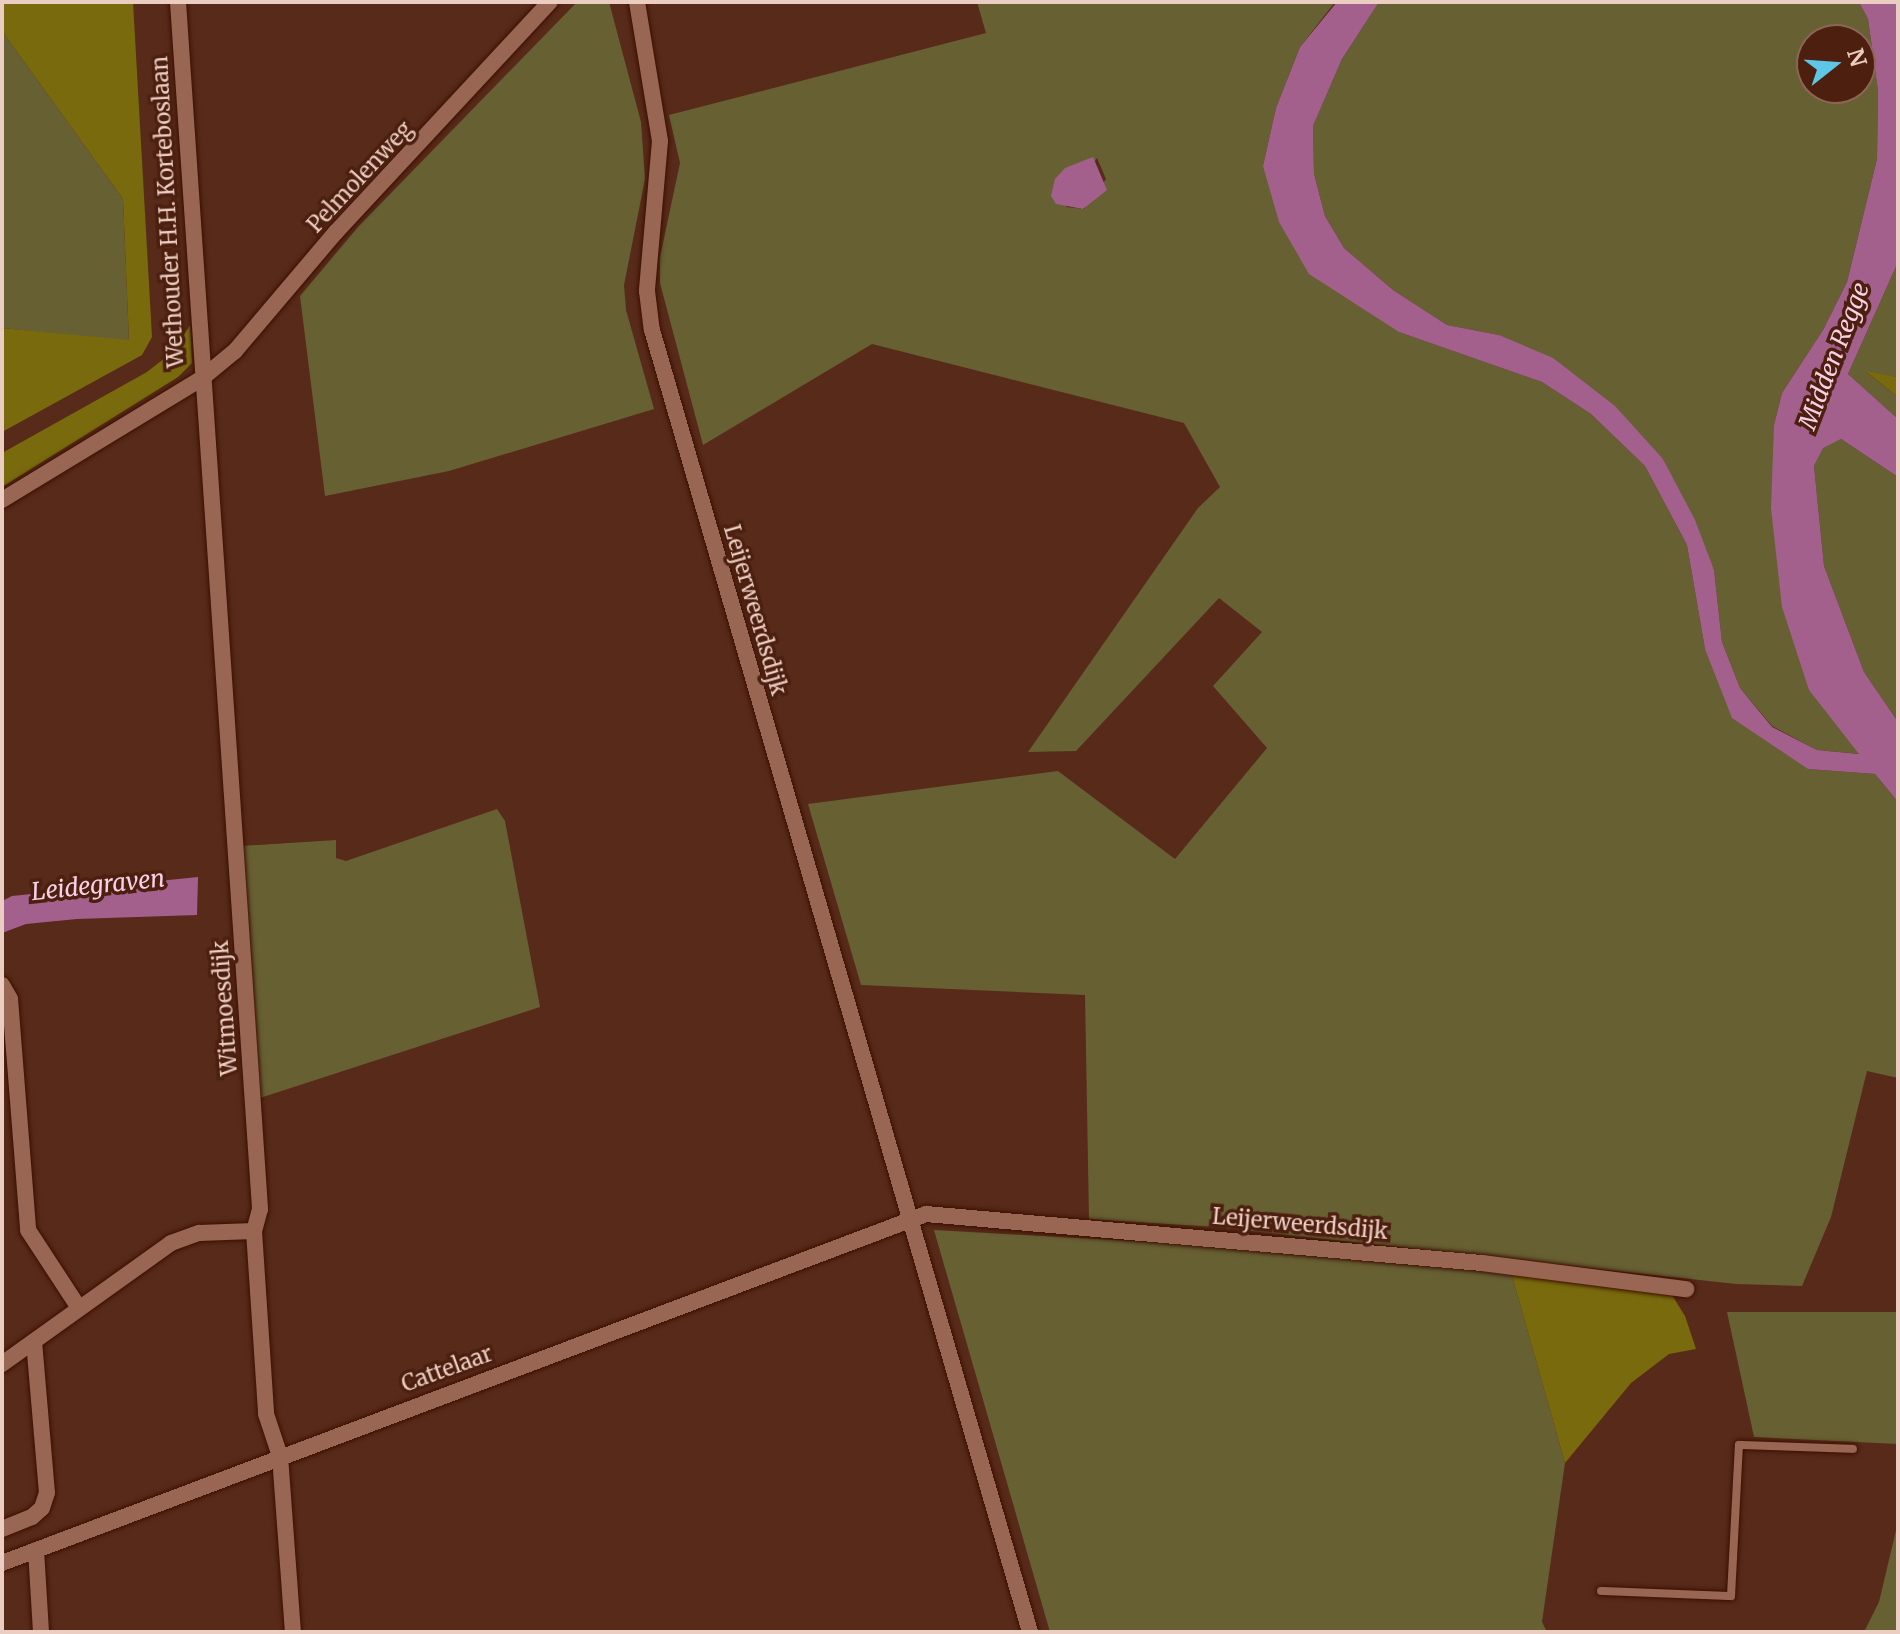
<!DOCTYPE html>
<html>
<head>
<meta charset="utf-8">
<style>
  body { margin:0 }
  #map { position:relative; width:1900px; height:1634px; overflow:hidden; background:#582a19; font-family:Merriweather,serif }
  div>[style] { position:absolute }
  .green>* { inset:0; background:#676033 }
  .forest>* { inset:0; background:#796b0d }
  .water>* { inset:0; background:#a3608d }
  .roads { filter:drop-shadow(0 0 2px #3b1001) drop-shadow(0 0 2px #3b1001) }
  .lane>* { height:8px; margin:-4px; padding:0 4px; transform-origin:4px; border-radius:4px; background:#9a6654 }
  .street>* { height:16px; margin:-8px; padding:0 8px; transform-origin:8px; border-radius:8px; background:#9a6654 }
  span { translate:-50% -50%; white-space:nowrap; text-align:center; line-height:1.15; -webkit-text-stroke:7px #4c1f0f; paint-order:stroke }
  .street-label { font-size:22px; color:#ebcdc2 }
  .water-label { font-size:24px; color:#f8d1e9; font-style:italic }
  .frame { position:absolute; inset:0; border:4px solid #ebcdc2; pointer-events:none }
  .north { position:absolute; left:1796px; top:24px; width:80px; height:80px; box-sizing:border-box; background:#4c1f0f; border:2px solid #8c6557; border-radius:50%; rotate:73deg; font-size:22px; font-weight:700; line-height:32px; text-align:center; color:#ebcdc2 }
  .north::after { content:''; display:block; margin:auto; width:28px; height:36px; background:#5cc7e7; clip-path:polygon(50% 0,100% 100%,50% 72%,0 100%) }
</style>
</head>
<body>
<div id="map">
  <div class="green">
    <i style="clip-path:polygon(577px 2px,609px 2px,641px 122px,645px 179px,624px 285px,626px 310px,654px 409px,449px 471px,325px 496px,300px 296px,358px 227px)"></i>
    <i style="clip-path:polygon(evenodd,977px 2px,1335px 2px,1300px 47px,1276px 108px,1263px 166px,1399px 332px,1542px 382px,1591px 414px,1645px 466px,1687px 545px,1705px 649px,1808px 769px,1875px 774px,1898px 802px,1898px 1078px,1867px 1071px,1831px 1217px,1802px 1286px,1736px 1284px,1216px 1227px,1089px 1219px,1085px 995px,861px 985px,808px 804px,1058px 771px,1175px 859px,1267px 748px,1213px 686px,1262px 632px,1219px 598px,1076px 751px,1028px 752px,1198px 508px,1220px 487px,1184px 423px,872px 344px,703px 445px,660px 283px,660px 257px,680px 163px,669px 115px,986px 33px,977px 2px,1097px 158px,1106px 179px,1084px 209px,1066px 207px,1097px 158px)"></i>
    <i style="clip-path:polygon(evenodd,1379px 2px,1859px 2px,1868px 19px,1878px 91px,1877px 159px,1847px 282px,1823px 330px,1782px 393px,1774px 425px,1861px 754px,1817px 750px,1772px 726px,1740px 688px,1722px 642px,1714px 570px,1663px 459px,1499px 335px,1447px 325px,1393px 290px,1344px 248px,1325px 216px,1314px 174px,1313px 126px,1342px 59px,1379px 2px,1812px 40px,1860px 40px,1860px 88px,1812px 88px,1812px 40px)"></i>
    <i style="clip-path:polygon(2px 31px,123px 199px,129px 341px,2px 328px)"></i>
    <i style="clip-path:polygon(1898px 262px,1898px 377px,1866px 372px,1898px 397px,1898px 419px,1848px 374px)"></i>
    <i style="clip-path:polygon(1841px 439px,1898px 477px,1898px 722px,1864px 672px,1824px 566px,1814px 466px,1823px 447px)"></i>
    <i style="clip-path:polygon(497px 809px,505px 821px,540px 1007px,260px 1098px,241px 846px,336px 840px,336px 858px,346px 861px)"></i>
    <i style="clip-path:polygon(934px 1230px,1222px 1246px,1511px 1272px,1565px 1463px,1542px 1622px,1547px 1632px,1050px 1632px)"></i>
    <i style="clip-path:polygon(1727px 1312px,1898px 1312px,1898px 1444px,1754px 1437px)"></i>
    <i style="clip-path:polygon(1898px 1522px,1898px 1632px,1864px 1632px,1879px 1602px)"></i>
  </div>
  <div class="forest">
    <i style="clip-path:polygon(2px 2px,133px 2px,152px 337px,142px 355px,2px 432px,2px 328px,129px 340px,123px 199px,2px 31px)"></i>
    <i style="clip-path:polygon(190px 325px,192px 363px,178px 377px,2px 487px,2px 453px,147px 372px,175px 350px)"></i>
    <i style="clip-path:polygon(1865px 371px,1898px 377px,1898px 397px)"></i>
    <i style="clip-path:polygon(1511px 1272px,1670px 1292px,1685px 1316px,1696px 1349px,1669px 1354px,1631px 1383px,1565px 1463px)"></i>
  </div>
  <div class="water">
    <i style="clip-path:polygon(1337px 2px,1379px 2px,1342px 59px,1313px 126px,1314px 174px,1325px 216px,1344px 248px,1393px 290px,1447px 325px,1499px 335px,1553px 358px,1615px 406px,1663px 459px,1695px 520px,1714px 570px,1722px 642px,1740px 688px,1772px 727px,1817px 750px,1859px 754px,1809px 690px,1782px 607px,1771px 508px,1774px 425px,1782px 393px,1823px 330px,1847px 282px,1877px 159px,1878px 91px,1868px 19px,1859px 2px,1898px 2px,1898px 262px,1848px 374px,1898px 419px,1898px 477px,1841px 439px,1823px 448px,1814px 466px,1824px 566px,1864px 672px,1898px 722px,1898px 802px,1875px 774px,1808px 769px,1732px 718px,1705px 649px,1687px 545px,1645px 466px,1591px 414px,1542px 382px,1399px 332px,1309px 274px,1279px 222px,1263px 166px,1276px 108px,1300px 47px)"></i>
    <i style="clip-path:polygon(1093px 157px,1107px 190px,1083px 209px,1056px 204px,1051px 196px,1055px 179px,1065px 168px)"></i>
    <i style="clip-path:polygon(198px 877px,197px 915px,77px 919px,26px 924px,2px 933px,2px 901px,12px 896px)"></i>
  </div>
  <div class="roads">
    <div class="lane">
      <i style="left:1601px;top:1591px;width:130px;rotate:2.2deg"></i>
      <i style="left:1731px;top:1596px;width:151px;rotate:-87deg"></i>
      <i style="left:1739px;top:1445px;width:114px;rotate:2deg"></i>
    </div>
    <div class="street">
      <i style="left:178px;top:2px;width:1210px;rotate:86.11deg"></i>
      <i style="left:260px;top:1209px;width:23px;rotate:105deg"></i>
      <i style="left:254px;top:1231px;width:183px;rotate:86.2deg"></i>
      <i style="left:266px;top:1414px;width:44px;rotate:71.6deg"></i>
      <i style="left:280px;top:1456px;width:176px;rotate:85.8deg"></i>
      <i style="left:637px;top:2px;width:141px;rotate:80.6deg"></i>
      <i style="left:660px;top:141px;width:151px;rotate:95deg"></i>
      <i style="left:647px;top:291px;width:39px;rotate:83deg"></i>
      <i style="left:652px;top:330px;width:1356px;rotate:73.81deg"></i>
      <i style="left:2px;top:500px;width:233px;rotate:-31.3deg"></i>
      <i style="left:201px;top:379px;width:44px;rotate:-39.5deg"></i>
      <i style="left:235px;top:351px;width:156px;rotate:-49.7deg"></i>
      <i style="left:336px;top:232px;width:314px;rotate:-47.1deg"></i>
      <i style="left:2px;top:985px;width:16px;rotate:60deg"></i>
      <i style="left:10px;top:999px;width:232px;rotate:85.5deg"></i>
      <i style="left:28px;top:1230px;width:93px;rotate:56.8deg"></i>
      <i style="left:2px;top:1364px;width:208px;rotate:-35.6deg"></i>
      <i style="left:171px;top:1243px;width:30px;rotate:-20deg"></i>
      <i style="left:199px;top:1233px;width:55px;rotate:-2.1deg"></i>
      <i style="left:2px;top:1529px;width:32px;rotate:-22deg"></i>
      <i style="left:32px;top:1517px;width:13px;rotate:-42deg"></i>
      <i style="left:42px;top:1508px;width:16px;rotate:-72deg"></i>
      <i style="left:47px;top:1493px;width:152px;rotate:-94.9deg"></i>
      <i style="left:36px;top:1550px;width:82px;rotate:86.5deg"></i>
      <i style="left:2px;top:1563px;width:988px;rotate:-20.69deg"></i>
      <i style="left:926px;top:1214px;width:558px;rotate:5.04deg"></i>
      <i style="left:1482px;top:1263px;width:206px;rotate:7.3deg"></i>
    </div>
  </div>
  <div class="street-label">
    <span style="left:360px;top:177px;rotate:-47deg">Pelmolenweg</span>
    <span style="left:168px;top:212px;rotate:-93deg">Wethouder H.H. Korteboslaan</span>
    <span style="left:755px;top:610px;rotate:74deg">Leijerweerdsdijk</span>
    <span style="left:225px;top:1008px;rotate:-94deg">Witmoesdijk</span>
    <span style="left:1300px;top:1224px;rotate:5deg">Leijerweerdsdijk</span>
    <span style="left:447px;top:1369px;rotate:-20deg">Cattelaar</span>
  </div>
  <div class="water-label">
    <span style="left:1834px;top:356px;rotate:-69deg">Midden Regge</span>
    <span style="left:98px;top:885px;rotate:-6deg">Leidegraven</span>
  </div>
  <div class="frame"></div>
  <div class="north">N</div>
</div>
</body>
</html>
